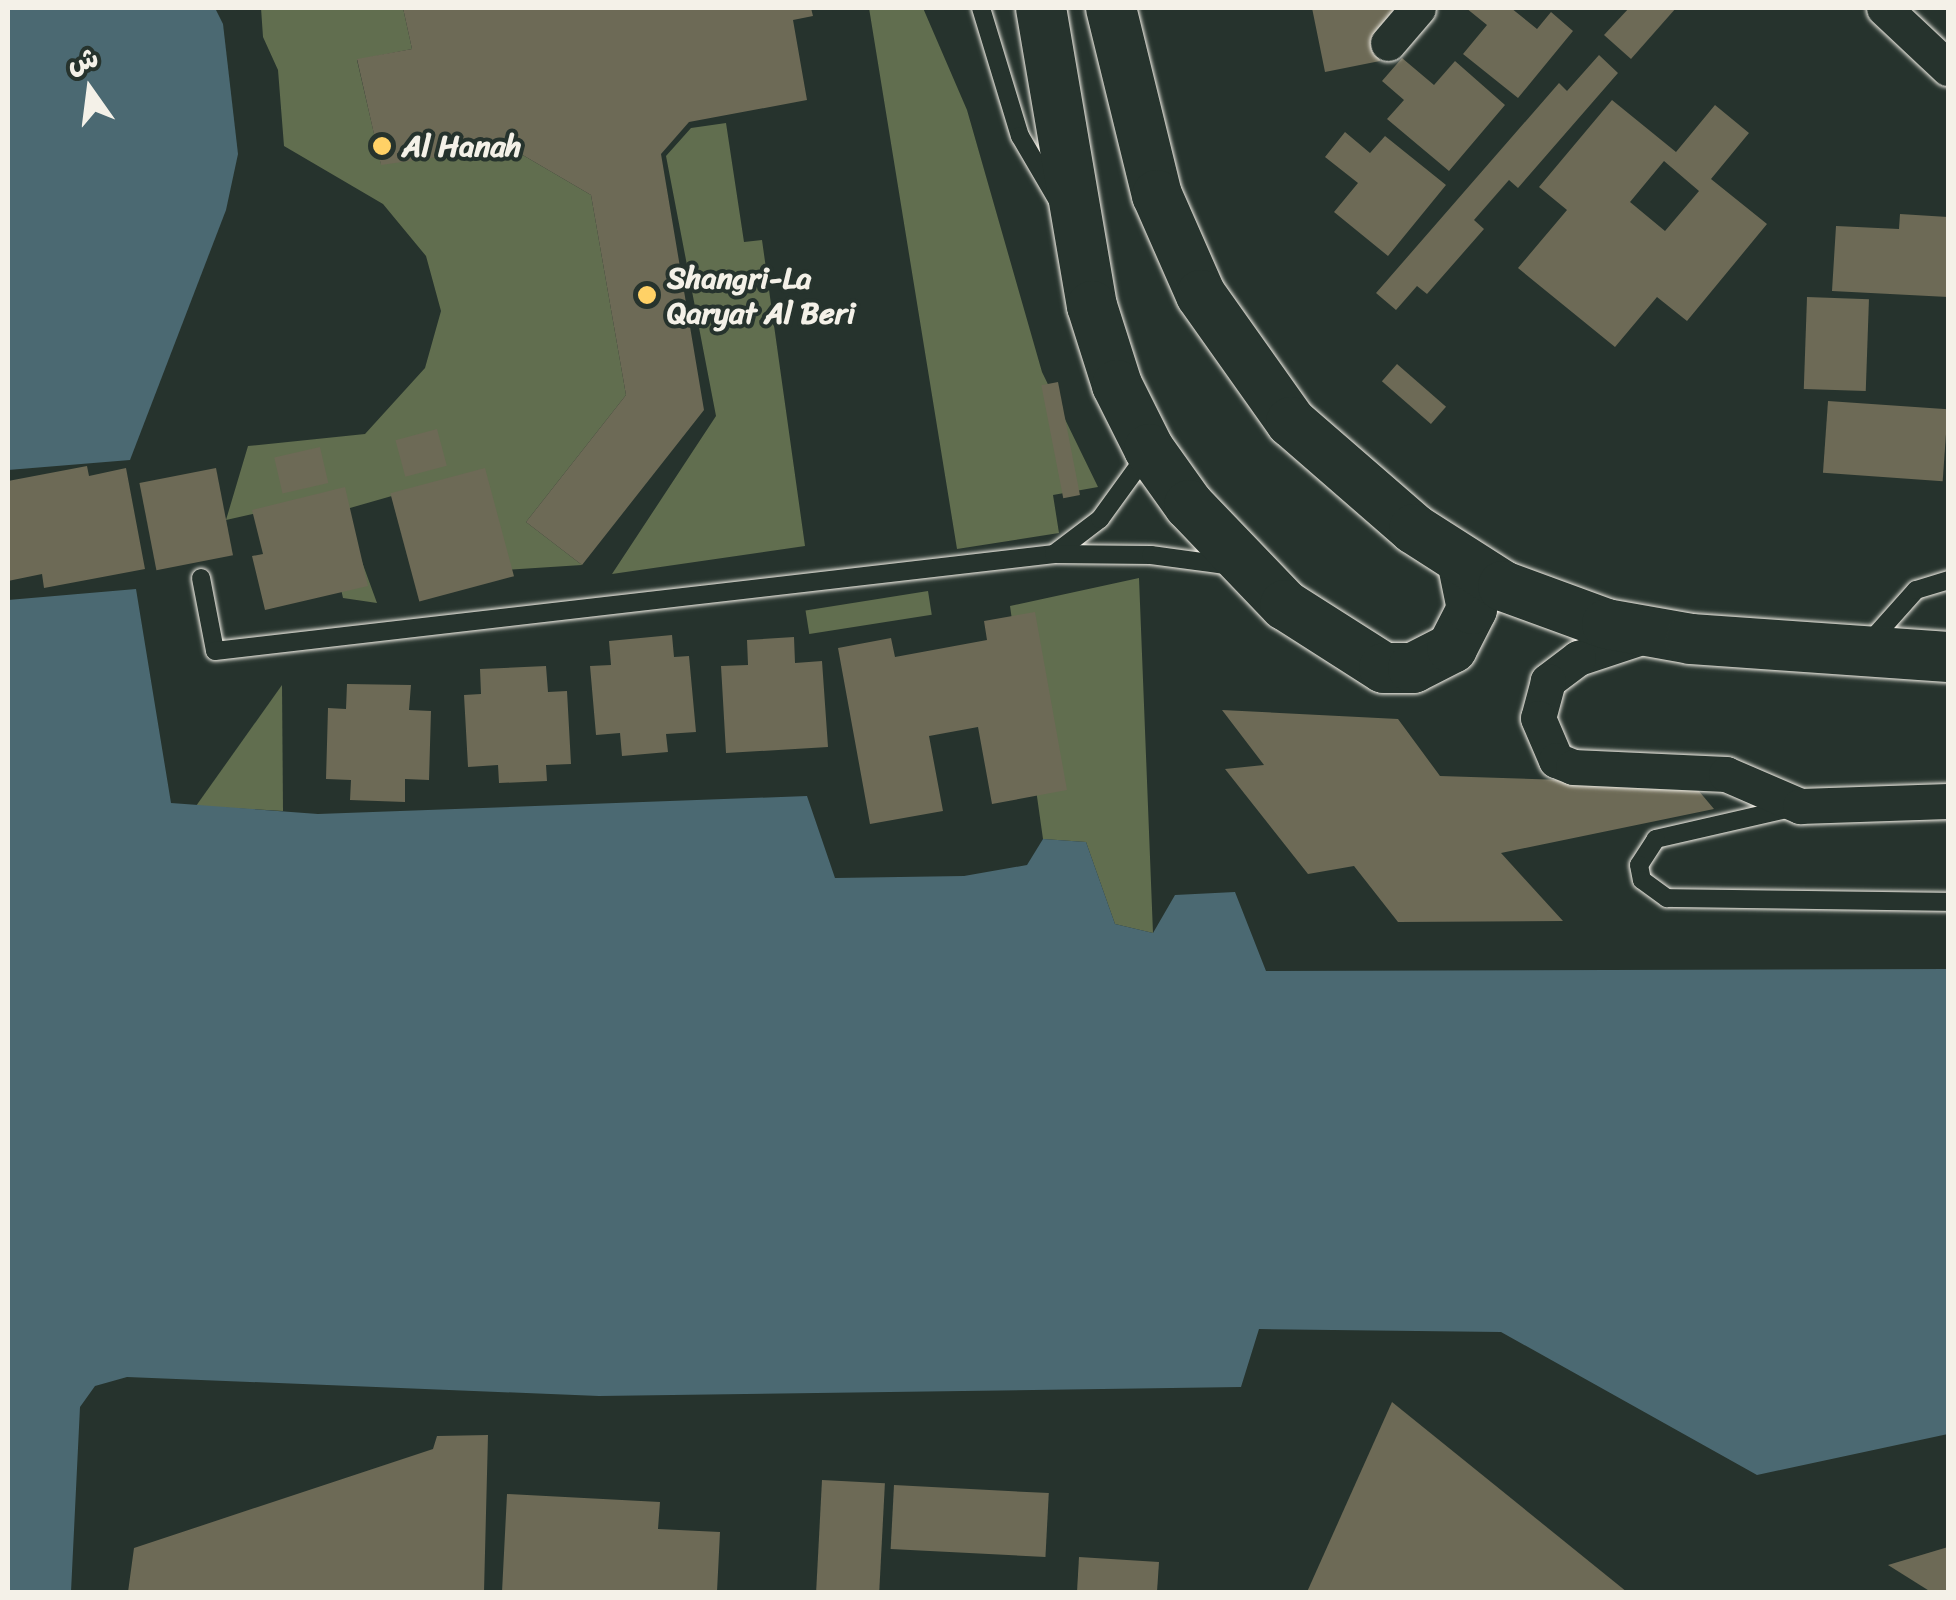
<!DOCTYPE html>
<html>
<head>
<meta charset="utf-8">
<style>
  body { margin:0 }
  #map { position:relative; width:1956px; height:1600px; overflow:hidden; background:#26332d; font-family:Sriracha,"Playpen Sans Arabic",sans-serif }
  div>[style] { position:absolute }
  .green>* { inset:0; background:#616e4f; transform-origin:0 0 }
  .water>* { inset:0; background:#4b6972 }
  .building>* { inset:0; background:#6d6a56; transform-origin:0 0 }
  .roads { filter:drop-shadow(0 0 2px #f4f1e8) drop-shadow(0 0 2px #f4f1e8) }
  .service>* { height:18px; margin:-9px; padding:0 9px; transform-origin:9px; border-radius:9px; background:#26332d }
  .minor>* { height:35px; margin:-17.5px; padding:0 17.5px; transform-origin:17.5px; border-radius:17.5px; background:#26332d }
  .secondary>* { height:50px; margin:-25px; padding:0 25px; transform-origin:25px; border-radius:25px; background:#26332d }
  .dots>* { width:28px; height:28px; translate:-50% -50%; box-sizing:border-box; border:5px solid #26332d; border-radius:50% }
  span { translate:-50% -50%; white-space:nowrap; text-align:center; line-height:1.15; -webkit-text-stroke:8px #26332d; paint-order:stroke }
  .poi-label { font-size:30px; color:#f4f1e8; font-weight:700 }
  .left { translate:0 -50%; text-align:left }
  .frame { position:absolute; inset:0; border:10px solid #f4f1e8; pointer-events:none }
  .north { position:absolute; left:40px; top:40px; width:100px; height:100px; -webkit-text-stroke:8px #26332d; paint-order:stroke; rotate:346deg; font-size:28px; font-weight:700; line-height:40px; text-align:center; color:#f4f1e8 }
  .north::after { content:''; display:block; margin:auto; width:35px; height:45px; background:#f4f1e8; clip-path:polygon(50% 0,100% 100%,50% 72%,0 100%) }
</style>
</head>
<body>
<div id="map">
  <div class="green">
    <i style="clip-path:polygon(261px 8px,403px 8px,412px 49px,357px 60px,381px 164px,509px 147px,591px 195px,626px 395px,526px 522px,582px 565px,487px 571px,451px 479px,343px 510px,377px 603px,343px 598px,321px 499px,226px 520px,248px 446px,365px 434px,425px 368px,441px 311px,426px 256px,383px 204px,284px 146px,278px 70px,263px 37px)"></i>
    <i style="clip-path:polygon(869px 8px,923px 8px,967px 110px,1042px 372px,1098px 487px,1053px 495px,1059px 533px,957px 549px)"></i>
    <i style="clip-path:polygon(726px 123px,744px 242px,762px 240px,805px 546px,612px 574px,716px 416px,666px 156px,691px 128px)"></i>
    <i style="clip-path:polygon(1139px 578px,1153px 933px,1115px 924px,1086px 842px,1043px 839px,1010px 606px)"></i>
    <i style="left:928px;top:591px;width:24px;height:124px;rotate:81deg"></i>
    <i style="clip-path:polygon(282px 685px,283px 811px,196px 806px)"></i>
  </div>
  <div class="water">
    <i style="clip-path:polygon(8px 8px,215px 8px,223px 24px,238px 154px,226px 210px,130px 460px,8px 470px)"></i>
    <i style="clip-path:polygon(136px 589px,171px 803px,318px 814px,807px 796px,835px 878px,964px 876px,1027px 865px,1043px 839px,1086px 842px,1115px 924px,1153px 933px,1175px 895px,1235px 892px,1266px 971px,1948px 969px,1948px 1434px,1757px 1475px,1501px 1332px,1259px 1329px,1241px 1387px,599px 1396px,127px 1377px,95px 1386px,80px 1407px,71px 1592px,8px 1592px,8px 600px)"></i>
  </div>
  <div class="building">
    <i style="clip-path:polygon(403px 8px,811px 8px,813px 16px,793px 20px,807px 100px,689px 122px,661px 154px,704px 410px,582px 565px,526px 522px,626px 395px,591px 195px,509px 147px,381px 165px,357px 59px,412px 49px)"></i>
    <i style="clip-path:polygon(1312px 8px,1402px 8px,1376px 42px,1380px 61px,1325px 72px)"></i>
    <i style="clip-path:polygon(1466px 8px,1511px 8px,1537px 29px,1551px 12px,1573px 31px,1518px 98px,1463px 54px,1487px 25px)"></i>
    <i style="clip-path:polygon(1629px 8px,1676px 8px,1631px 59px,1604px 35px)"></i>
    <i style="clip-path:polygon(1599px 55px,1618px 73px,1518px 188px,1509px 180px,1474px 220px,1484px 229px,1427px 294px,1417px 286px,1396px 310px,1376px 293px,1559px 83px,1567px 91px)"></i>
    <i style="clip-path:polygon(1402px 58px,1434px 85px,1455px 61px,1505px 105px,1449px 171px,1387px 119px,1404px 100px,1382px 81px)"></i>
    <i style="clip-path:polygon(evenodd,1612px 100px,1676px 152px,1715px 105px,1749px 133px,1711px 179px,1767px 224px,1687px 321px,1657px 297px,1615px 347px,1518px 268px,1567px 210px,1539px 187px,1612px 100px,1664px 161px,1699px 191px,1665px 231px,1630px 202px,1664px 161px)"></i>
    <i style="clip-path:polygon(1345px 132px,1370px 153px,1385px 136px,1446px 185px,1388px 256px,1334px 212px,1358px 183px,1325px 157px)"></i>
    <i style="clip-path:polygon(1900px 214px,1948px 217px,1948px 297px,1832px 291px,1836px 226px,1899px 229px)"></i>
    <i style="left:1807px;top:297px;width:62px;height:92px;rotate:2deg"></i>
    <i style="left:1397px;top:364px;width:65px;height:23px;rotate:41deg"></i>
    <i style="left:1058px;top:382px;width:115px;height:17px;rotate:79deg"></i>
    <i style="left:1828px;top:401px;width:120px;height:72px;rotate:4deg"></i>
    <i style="left:437px;top:429px;width:38px;height:43px;rotate:75deg"></i>
    <i style="left:320px;top:447px;width:37px;height:47px;rotate:77deg"></i>
    <i style="clip-path:polygon(87px 466px,89px 476px,126px 468px,145px 569px,44px 588px,42px 574px,8px 581px,8px 481px)"></i>
    <i style="left:216px;top:468px;width:89px;height:78px;rotate:79deg"></i>
    <i style="left:485px;top:468px;width:112px;height:98px;rotate:75deg"></i>
    <i style="clip-path:polygon(345px 487px,368px 586px,265px 610px,252px 556px,263px 554px,252px 510px)"></i>
    <i style="clip-path:polygon(1035px 612px,1067px 790px,992px 804px,978px 727px,929px 736px,943px 811px,870px 824px,838px 648px,891px 638px,895px 657px,987px 640px,984px 621px)"></i>
    <i style="clip-path:polygon(672px 635px,674px 657px,689px 656px,696px 732px,666px 734px,668px 752px,622px 756px,620px 733px,596px 735px,590px 666px,611px 665px,609px 641px)"></i>
    <i style="clip-path:polygon(794px 637px,795px 663px,822px 661px,828px 747px,726px 753px,721px 666px,748px 665px,747px 640px)"></i>
    <i style="clip-path:polygon(546px 666px,548px 692px,567px 691px,571px 764px,546px 765px,547px 781px,499px 783px,498px 765px,468px 767px,464px 695px,481px 694px,480px 669px)"></i>
    <i style="clip-path:polygon(347px 684px,411px 685px,409px 710px,431px 711px,429px 780px,405px 779px,405px 802px,350px 800px,351px 780px,326px 779px,328px 708px,346px 709px)"></i>
    <i style="clip-path:polygon(1222px 710px,1398px 719px,1440px 776px,1693px 784px,1714px 809px,1501px 853px,1563px 921px,1398px 922px,1354px 866px,1308px 874px,1225px 769px,1264px 765px)"></i>
    <i style="clip-path:polygon(1392px 1402px,1627px 1592px,1307px 1592px)"></i>
    <i style="clip-path:polygon(488px 1435px,484px 1592px,128px 1592px,134px 1548px,433px 1449px,437px 1436px)"></i>
    <i style="left:822px;top:1480px;width:63px;height:112px;rotate:3deg"></i>
    <i style="left:894px;top:1485px;width:155px;height:64px;rotate:3deg"></i>
    <i style="clip-path:polygon(507px 1494px,660px 1502px,658px 1529px,720px 1532px,717px 1592px,502px 1592px)"></i>
    <i style="clip-path:polygon(1948px 1547px,1948px 1592px,1931px 1592px,1888px 1565px)"></i>
    <i style="clip-path:polygon(1079px 1557px,1159px 1562px,1157px 1592px,1077px 1592px)"></i>
  </div>
  <div class="roads">
    <div class="service">
      <i style="left:981px;top:8px;width:134px;rotate:73.1deg"></i>
      <i style="left:1020px;top:136px;width:75px;rotate:59.7deg"></i>
      <i style="left:1054px;top:554px;width:58px;rotate:-37.3deg"></i>
      <i style="left:1100px;top:519px;width:80px;rotate:-54.1deg"></i>
      <i style="left:201px;top:578px;width:74px;rotate:79.1deg"></i>
      <i style="left:215px;top:651px;width:845px;rotate:-6.59deg"></i>
      <i style="left:1054px;top:554px;width:97px;rotate:0.6deg"></i>
      <i style="left:1151px;top:555px;width:82px;rotate:7.7deg"></i>
      <i style="left:1866px;top:646px;width:75px;rotate:-48.2deg"></i>
      <i style="left:1916px;top:590px;width:34px;rotate:-17deg"></i>
      <i style="left:1791px;top:808px;width:139px;rotate:167.1deg"></i>
      <i style="left:1656px;top:839px;width:31px;rotate:123deg"></i>
      <i style="left:1639px;top:865px;width:15px;rotate:79deg"></i>
      <i style="left:1642px;top:880px;width:31px;rotate:36deg"></i>
      <i style="left:1667px;top:898px;width:281px;rotate:0.8deg"></i>
    </div>
    <div class="minor">
      <i style="left:1884px;top:8px;width:88px;rotate:43.2deg"></i>
      <i style="left:1388px;top:43px;width:46px;rotate:-49.4deg"></i>
      <i style="left:1651px;top:634px;width:77px;rotate:161.8deg"></i>
      <i style="left:1578px;top:658px;width:38px;rotate:143deg"></i>
      <i style="left:1548px;top:681px;width:38px;rotate:105deg"></i>
      <i style="left:1538px;top:718px;width:46px;rotate:66.8deg"></i>
      <i style="left:1556px;top:760px;width:18px;rotate:22deg"></i>
      <i style="left:1573px;top:767px;width:153px;rotate:2.6deg"></i>
      <i style="left:1726px;top:774px;width:81px;rotate:23.4deg"></i>
      <i style="left:1800px;top:806px;width:148px;rotate:-1.9deg"></i>
    </div>
    <div class="secondary">
      <i style="left:1041px;top:8px;width:302px;rotate:80.3deg"></i>
      <i style="left:1092px;top:306px;width:83px;rotate:72.4deg"></i>
      <i style="left:1117px;top:385px;width:72px;rotate:63.4deg"></i>
      <i style="left:1149px;top:449px;width:69px;rotate:54.5deg"></i>
      <i style="left:1189px;top:505px;width:139px;rotate:46.2deg"></i>
      <i style="left:1285px;top:605px;width:117px;rotate:32.5deg"></i>
      <i style="left:1384px;top:668px;width:29px"></i>
      <i style="left:1413px;top:668px;width:44px;rotate:-27.1deg"></i>
      <i style="left:1452px;top:648px;width:44px;rotate:-62.9deg"></i>
      <i style="left:1472px;top:609px;width:45px;rotate:-101.6deg"></i>
      <i style="left:1111px;top:8px;width:193px;rotate:76.2deg"></i>
      <i style="left:1157px;top:195px;width:109px;rotate:66.3deg"></i>
      <i style="left:1201px;top:295px;width:156px;rotate:54.7deg"></i>
      <i style="left:1291px;top:422px;width:163px;rotate:41deg"></i>
      <i style="left:1414px;top:529px;width:106px;rotate:32.6deg"></i>
      <i style="left:1503px;top:586px;width:111px;rotate:20.1deg"></i>
      <i style="left:1607px;top:624px;width:85px;rotate:10.1deg"></i>
      <i style="left:1691px;top:639px;width:258px;rotate:4deg"></i>
    </div>
  </div>
  <div class="dots">
    <i style="left:382px;top:146px;background:#ffd166"></i>
    <i style="left:647px;top:295px;background:#ffd166"></i>
  </div>
  <div class="poi-label">
    <span class="left" style="left:402px;top:146px">Al Hanah</span>
    <span class="left" style="left:667px;top:295px">Shangri-La<br>Qaryat Al Beri</span>
  </div>
  <div class="frame"></div>
  <div class="north">ش</div>
</div>
</body>
</html>
